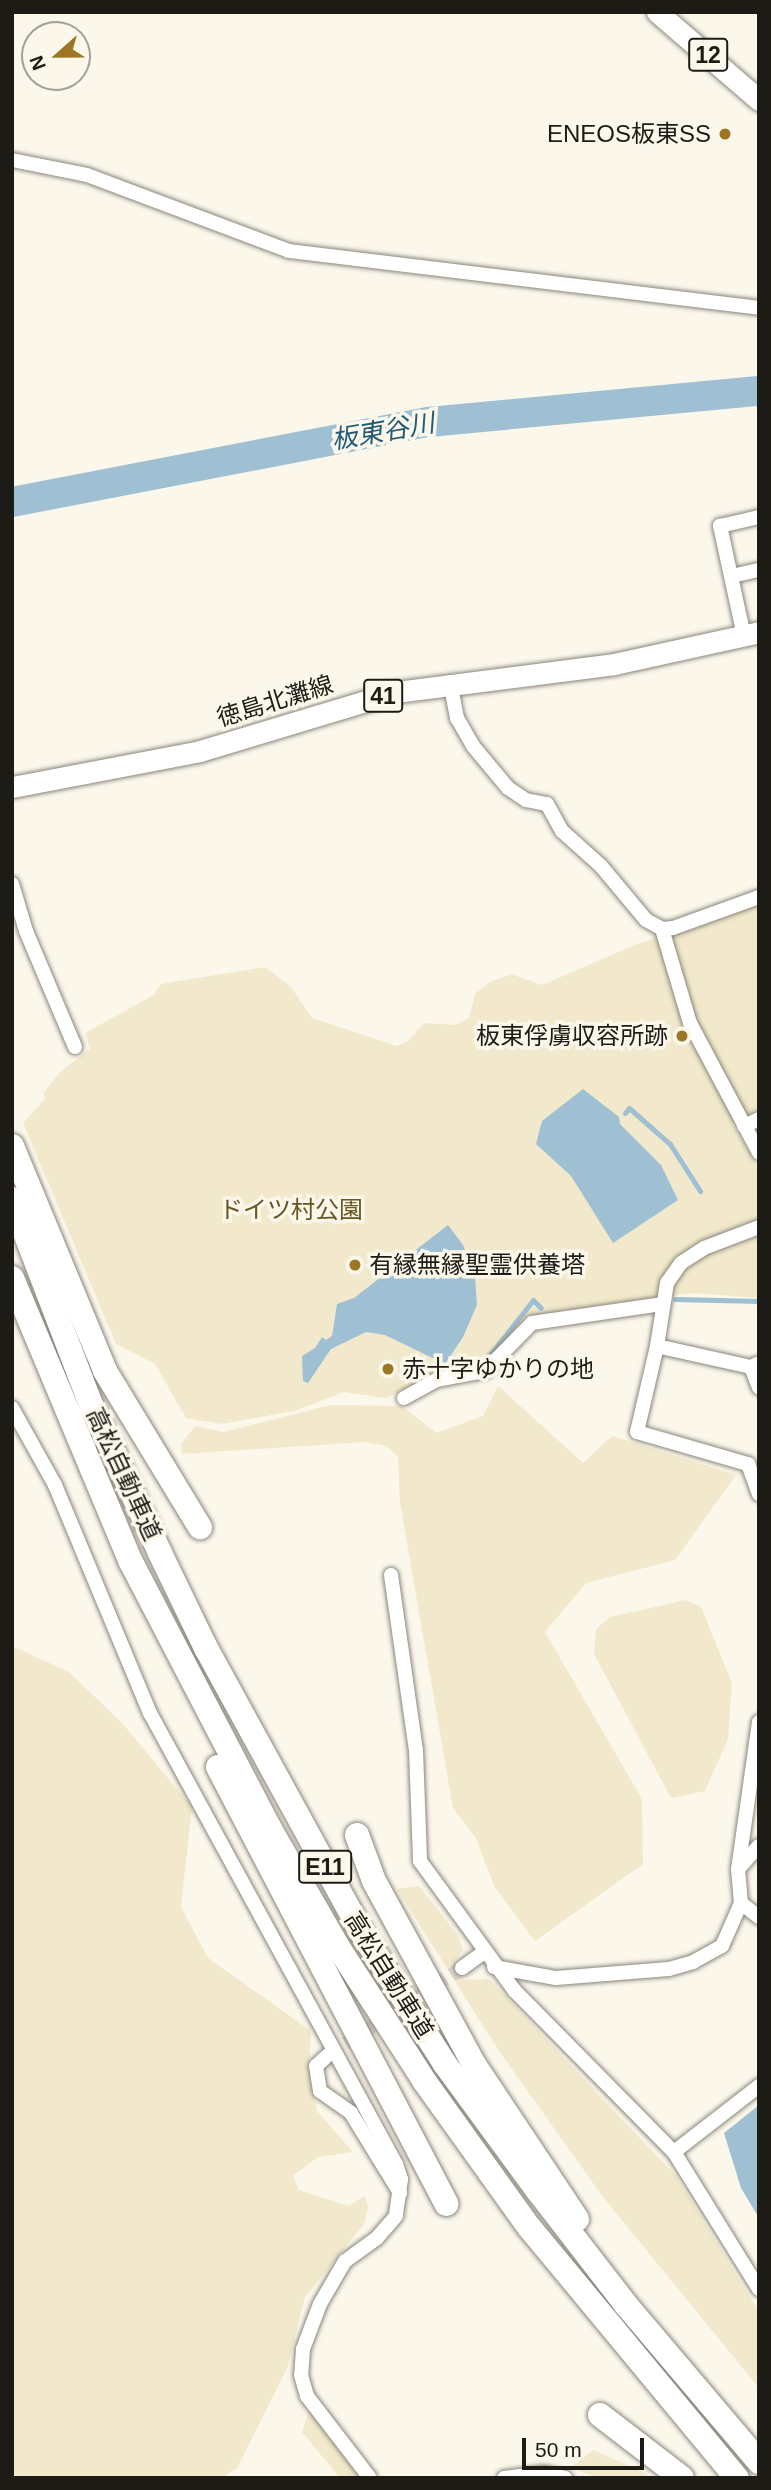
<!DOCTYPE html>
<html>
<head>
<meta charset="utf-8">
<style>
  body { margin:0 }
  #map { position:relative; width:771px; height:2490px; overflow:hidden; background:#fbf7eb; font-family:Helvetica,"Noto Sans JP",sans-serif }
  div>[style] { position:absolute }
  .green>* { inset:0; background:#f2e8cb }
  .water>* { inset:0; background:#9fc0d2 }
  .stream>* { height:5px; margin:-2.5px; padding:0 2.5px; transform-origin:2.5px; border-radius:2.5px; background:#9fc0d2 }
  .river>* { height:30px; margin:-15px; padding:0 15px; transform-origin:15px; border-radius:15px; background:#9fc0d2 }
  .street-tunnel>* { height:14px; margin-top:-7px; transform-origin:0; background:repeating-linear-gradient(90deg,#dad6cb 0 14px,transparent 0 21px) }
  .roads { filter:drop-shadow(0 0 2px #8a867b) drop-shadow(0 0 2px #8a867b) }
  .street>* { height:14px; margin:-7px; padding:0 7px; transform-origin:7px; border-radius:7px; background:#fff }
  .primary>* { height:21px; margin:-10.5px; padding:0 10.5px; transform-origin:10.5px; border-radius:10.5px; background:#fff }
  .highway>* { height:24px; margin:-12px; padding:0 12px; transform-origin:12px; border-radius:12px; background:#fff }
  .dots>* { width:19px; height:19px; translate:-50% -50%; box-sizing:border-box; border:4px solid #fbf7eb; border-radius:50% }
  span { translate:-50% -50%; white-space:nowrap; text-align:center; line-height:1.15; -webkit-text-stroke:7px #fbf7eb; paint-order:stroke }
  .shield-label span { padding:2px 5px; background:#fbf7eb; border:2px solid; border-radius:5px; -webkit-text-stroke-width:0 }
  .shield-label { font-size:23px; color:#1c1b16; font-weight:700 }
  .poi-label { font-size:24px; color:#1c1b16 }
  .right { translate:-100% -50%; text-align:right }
  .left { translate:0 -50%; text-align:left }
  .street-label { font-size:24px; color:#1c1b16 }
  .park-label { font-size:24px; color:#665621 }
  .water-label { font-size:26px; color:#215b76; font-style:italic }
  .frame { position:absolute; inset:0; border:14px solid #1c1b16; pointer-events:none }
  .north { position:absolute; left:21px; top:21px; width:70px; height:70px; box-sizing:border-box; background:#fbf7eb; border:2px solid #a29f96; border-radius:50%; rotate:249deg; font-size:19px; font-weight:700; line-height:28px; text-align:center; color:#1c1b16 }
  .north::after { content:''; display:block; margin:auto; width:24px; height:32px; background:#9d7523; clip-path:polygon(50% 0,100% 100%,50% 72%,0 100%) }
  .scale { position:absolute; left:522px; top:2438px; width:122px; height:32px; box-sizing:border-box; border:4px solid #1c1b16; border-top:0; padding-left:9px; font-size:21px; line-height:24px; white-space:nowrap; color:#1c1b16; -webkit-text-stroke:5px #fbf7eb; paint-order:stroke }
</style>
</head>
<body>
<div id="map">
  <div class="green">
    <i style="clip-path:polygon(759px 903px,759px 1108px,732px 1123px,759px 1169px,759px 1298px,693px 1293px,534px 1315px,484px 1365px,471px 1370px,431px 1375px,386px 1398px,344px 1392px,294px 1411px,222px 1424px,186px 1418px,155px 1364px,116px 1344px,23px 1123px,45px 1099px,44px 1092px,61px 1071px,90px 1049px,85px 1033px,154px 995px,161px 984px,265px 967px,291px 987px,312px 1018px,397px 1046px,408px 1041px,424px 1023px,455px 1025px,469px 1018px,475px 994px,490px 982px,511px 974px,542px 985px,635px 945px)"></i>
    <i style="clip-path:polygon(498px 1386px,583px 1463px,612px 1436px,736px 1475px,675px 1560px,586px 1583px,545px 1632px,642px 1799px,643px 1864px,535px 1941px,494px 1886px,476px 1838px,453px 1808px,400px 1503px,398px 1457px,386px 1446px,364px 1442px,182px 1454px,181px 1444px,195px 1426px,224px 1432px,331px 1405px,402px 1406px,436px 1433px,483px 1416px)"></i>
    <i style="clip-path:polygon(686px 1600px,701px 1607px,732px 1683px,728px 1739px,705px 1791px,671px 1798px,594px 1654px,596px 1629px,610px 1617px)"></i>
    <i style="clip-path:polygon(12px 1646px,69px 1672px,122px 1723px,192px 1807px,181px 1907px,208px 1958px,311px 2031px,309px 2071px,317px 2111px,353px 2152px,318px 2157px,293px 2176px,299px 2190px,348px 2206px,365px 2196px,368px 2207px,364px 2224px,305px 2297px,287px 2369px,237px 2468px,222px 2478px,12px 2478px)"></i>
    <i style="clip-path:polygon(419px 1886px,458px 1935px,463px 1950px,454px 1961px,464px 1980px,489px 1979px,676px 2176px,759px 2312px,759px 2388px,603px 2197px,499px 2051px,397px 1889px)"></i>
    <i style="clip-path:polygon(309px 2411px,362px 2478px,340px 2478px,302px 2432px)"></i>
    <i style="clip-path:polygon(593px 2450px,645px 2473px,651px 2478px,599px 2478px,571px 2468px)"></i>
  </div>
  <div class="water">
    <i style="clip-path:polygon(583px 1089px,619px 1117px,620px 1124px,661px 1165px,678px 1200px,613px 1243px,571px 1176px,536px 1144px,542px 1121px)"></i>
    <i style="clip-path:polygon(448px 1225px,463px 1245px,475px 1277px,477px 1305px,463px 1337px,445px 1364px,385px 1335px,366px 1332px,331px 1349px,308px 1383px,303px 1381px,302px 1356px,315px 1348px,322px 1337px,326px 1340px,332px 1336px,337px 1304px,354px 1298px)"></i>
    <i style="clip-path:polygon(759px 2105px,759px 2218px,741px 2188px,724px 2133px)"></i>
  </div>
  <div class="stream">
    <i style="left:625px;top:1113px;width:6px;rotate:-51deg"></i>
    <i style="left:629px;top:1108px;width:55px;rotate:41.3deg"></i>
    <i style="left:670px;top:1144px;width:56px;rotate:57.4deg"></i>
    <i style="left:675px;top:1299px;width:84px;rotate:1.4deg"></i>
    <i style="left:466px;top:1363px;width:24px;rotate:-17deg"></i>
    <i style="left:489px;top:1356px;width:71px;rotate:-51.8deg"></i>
    <i style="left:533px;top:1300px;width:11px;rotate:45deg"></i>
  </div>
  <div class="river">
    <i style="left:12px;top:502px;width:425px;rotate:-10.9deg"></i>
    <i style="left:429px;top:422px;width:331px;rotate:-5.4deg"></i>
  </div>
  <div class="street-tunnel">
    <i style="left:328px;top:2055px;width:160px;rotate:-33deg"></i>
  </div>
  <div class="roads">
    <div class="street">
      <i style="left:12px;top:160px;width:76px;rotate:11.3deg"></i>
      <i style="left:87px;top:175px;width:216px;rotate:20.6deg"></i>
      <i style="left:289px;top:251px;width:473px;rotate:6.9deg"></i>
      <i style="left:732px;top:576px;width:28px;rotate:-13deg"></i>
      <i style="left:744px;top:636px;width:113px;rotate:-102.3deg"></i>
      <i style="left:720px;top:526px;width:40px;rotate:-13deg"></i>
      <i style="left:450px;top:682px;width:37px;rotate:79deg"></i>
      <i style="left:457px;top:718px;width:32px;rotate:60deg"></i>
      <i style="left:473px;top:746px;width:55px;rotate:50.2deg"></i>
      <i style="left:508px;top:788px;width:22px;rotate:34deg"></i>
      <i style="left:526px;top:800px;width:21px;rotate:11deg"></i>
      <i style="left:547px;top:804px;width:31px;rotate:61deg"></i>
      <i style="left:562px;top:831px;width:52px;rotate:41.9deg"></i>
      <i style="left:601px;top:866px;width:70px;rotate:50.2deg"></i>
      <i style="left:646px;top:920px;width:18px;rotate:29deg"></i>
      <i style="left:662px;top:929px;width:11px;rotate:-5deg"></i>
      <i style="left:673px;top:928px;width:91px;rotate:-19.8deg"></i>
      <i style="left:12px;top:884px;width:49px;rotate:73.4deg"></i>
      <i style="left:26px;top:931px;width:126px;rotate:67.1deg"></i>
      <i style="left:662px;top:929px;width:98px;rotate:73.4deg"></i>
      <i style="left:690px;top:1023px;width:147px;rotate:62deg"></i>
      <i style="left:744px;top:1126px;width:17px;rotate:-25deg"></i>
      <i style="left:657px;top:1346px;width:64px;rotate:-81deg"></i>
      <i style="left:667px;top:1283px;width:24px;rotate:-55deg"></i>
      <i style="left:681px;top:1263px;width:27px;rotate:-33deg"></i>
      <i style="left:704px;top:1248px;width:59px;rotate:-20.9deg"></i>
      <i style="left:757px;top:1364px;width:7px;rotate:153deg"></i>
      <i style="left:751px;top:1367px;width:22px;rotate:69deg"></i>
      <i style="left:751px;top:1367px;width:96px;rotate:-167.4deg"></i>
      <i style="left:657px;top:1346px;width:88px;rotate:103.1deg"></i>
      <i style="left:637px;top:1432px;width:116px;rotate:16.1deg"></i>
      <i style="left:748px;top:1464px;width:32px;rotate:70deg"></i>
      <i style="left:404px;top:1398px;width:37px;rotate:-29deg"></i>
      <i style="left:436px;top:1380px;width:50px;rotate:-10.4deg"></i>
      <i style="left:485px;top:1371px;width:67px;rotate:-45.6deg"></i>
      <i style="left:532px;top:1323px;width:131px;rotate:-8.3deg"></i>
      <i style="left:12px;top:1408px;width:88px;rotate:60.8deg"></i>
      <i style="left:55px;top:1485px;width:247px;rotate:67.4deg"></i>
      <i style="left:150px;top:1713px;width:514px;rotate:61.39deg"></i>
      <i style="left:396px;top:2164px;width:16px;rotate:72deg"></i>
      <i style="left:401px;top:2179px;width:37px;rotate:98deg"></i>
      <i style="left:396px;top:2216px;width:29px;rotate:131deg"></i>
      <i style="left:377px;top:2238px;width:39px;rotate:144deg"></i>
      <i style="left:345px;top:2261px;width:50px;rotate:120.2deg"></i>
      <i style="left:320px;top:2304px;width:48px;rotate:110.7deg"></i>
      <i style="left:303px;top:2349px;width:26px;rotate:94deg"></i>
      <i style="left:301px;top:2375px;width:22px;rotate:74deg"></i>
      <i style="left:307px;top:2396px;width:103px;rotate:52.5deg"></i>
      <i style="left:391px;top:1575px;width:177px;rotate:81.9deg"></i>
      <i style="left:416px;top:1750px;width:111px;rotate:87.9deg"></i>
      <i style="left:420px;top:1861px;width:160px;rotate:53.9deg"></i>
      <i style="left:514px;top:1990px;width:228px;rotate:45.4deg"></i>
      <i style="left:674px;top:2152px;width:161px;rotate:58.2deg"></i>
      <i style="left:759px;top:1722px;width:148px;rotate:98.1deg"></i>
      <i style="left:738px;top:1869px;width:34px;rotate:85deg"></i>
      <i style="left:741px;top:1903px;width:23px;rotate:38deg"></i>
      <i style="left:738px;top:1869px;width:31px;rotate:-48deg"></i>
      <i style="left:494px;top:1967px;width:63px;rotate:10.1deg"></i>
      <i style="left:556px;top:1978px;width:113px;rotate:-4.6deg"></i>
      <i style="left:669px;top:1969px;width:25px;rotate:-16deg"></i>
      <i style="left:693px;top:1962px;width:33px;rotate:-29deg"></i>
      <i style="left:722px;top:1946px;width:47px;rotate:-66.2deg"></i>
      <i style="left:462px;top:1968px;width:26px;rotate:-36deg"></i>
      <i style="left:328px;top:2055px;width:16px;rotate:137deg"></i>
      <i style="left:316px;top:2066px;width:25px;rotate:81deg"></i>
      <i style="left:320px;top:2091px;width:38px;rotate:35deg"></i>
      <i style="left:351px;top:2113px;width:94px;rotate:58.5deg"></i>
      <i style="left:674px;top:2152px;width:108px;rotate:-37.8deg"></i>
      <i style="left:504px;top:2478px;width:41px;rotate:-7deg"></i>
      <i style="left:545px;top:2473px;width:21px;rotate:14deg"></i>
    </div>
    <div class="primary">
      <i style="left:657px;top:12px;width:135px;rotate:40.8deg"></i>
      <i style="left:12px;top:787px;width:191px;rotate:-10.8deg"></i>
      <i style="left:200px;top:751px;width:205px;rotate:-16.8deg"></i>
      <i style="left:396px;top:692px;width:220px;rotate:-7.3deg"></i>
      <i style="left:614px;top:664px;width:148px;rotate:-12.4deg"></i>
    </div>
    <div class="highway">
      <i style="left:12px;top:1146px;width:243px;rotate:67.5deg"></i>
      <i style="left:105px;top:1371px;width:183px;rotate:58.7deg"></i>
      <i style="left:12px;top:1199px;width:223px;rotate:69deg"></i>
      <i style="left:92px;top:1407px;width:161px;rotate:65deg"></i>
      <i style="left:160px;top:1553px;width:106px;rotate:64.2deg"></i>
      <i style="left:206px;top:1648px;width:328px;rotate:61.3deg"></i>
      <i style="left:364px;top:1936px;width:151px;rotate:57.7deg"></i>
      <i style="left:445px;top:2064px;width:157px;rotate:53.8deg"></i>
      <i style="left:538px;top:2191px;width:144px;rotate:52.3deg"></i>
      <i style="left:626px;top:2305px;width:206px;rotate:49.7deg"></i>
      <i style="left:12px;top:1278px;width:308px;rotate:67.3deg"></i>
      <i style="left:131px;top:1562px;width:301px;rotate:62.5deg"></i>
      <i style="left:270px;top:1829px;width:140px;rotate:60deg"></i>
      <i style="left:340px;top:1950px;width:157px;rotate:57.2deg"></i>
      <i style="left:425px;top:2082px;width:178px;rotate:54.4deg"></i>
      <i style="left:529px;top:2227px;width:326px;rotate:50.4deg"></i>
      <i style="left:218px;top:1767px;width:493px;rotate:62.4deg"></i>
      <i style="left:357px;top:1835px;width:49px;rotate:69.7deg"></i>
      <i style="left:374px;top:1881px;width:211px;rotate:61.4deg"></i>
      <i style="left:475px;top:2066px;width:184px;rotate:56.3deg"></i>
      <i style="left:600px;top:2415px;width:103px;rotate:37.5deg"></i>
    </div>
  </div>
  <div class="dots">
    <i style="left:725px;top:134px;background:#9d7523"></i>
    <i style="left:682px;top:1036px;background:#9d7523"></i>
    <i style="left:355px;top:1265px;background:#9d7523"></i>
    <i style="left:388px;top:1369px;background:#9d7523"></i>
  </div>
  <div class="shield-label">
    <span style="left:708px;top:55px">12</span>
    <span style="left:383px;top:696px">41</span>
    <span style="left:325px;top:1867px">E11</span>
  </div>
  <div class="poi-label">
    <span class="right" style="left:711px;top:134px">ENEOS板東SS</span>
    <span class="right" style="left:668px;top:1036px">板東俘虜収容所跡</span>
    <span class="left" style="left:369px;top:1265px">有縁無縁聖霊供養塔</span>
    <span class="left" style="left:402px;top:1369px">赤十字ゆかりの地</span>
  </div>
  <div class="street-label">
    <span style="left:275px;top:701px;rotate:-17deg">徳島北灘線</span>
    <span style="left:124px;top:1474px;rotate:65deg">高松自動車道</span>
    <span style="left:389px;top:1975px;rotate:58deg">高松自動車道</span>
  </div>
  <div class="park-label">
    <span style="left:291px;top:1210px">ドイツ村公園</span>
  </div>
  <div class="water-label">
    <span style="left:383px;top:432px;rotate:-10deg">板東谷川</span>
  </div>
  <div class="frame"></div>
  <div class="north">N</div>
  <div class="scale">50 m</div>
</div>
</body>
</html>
